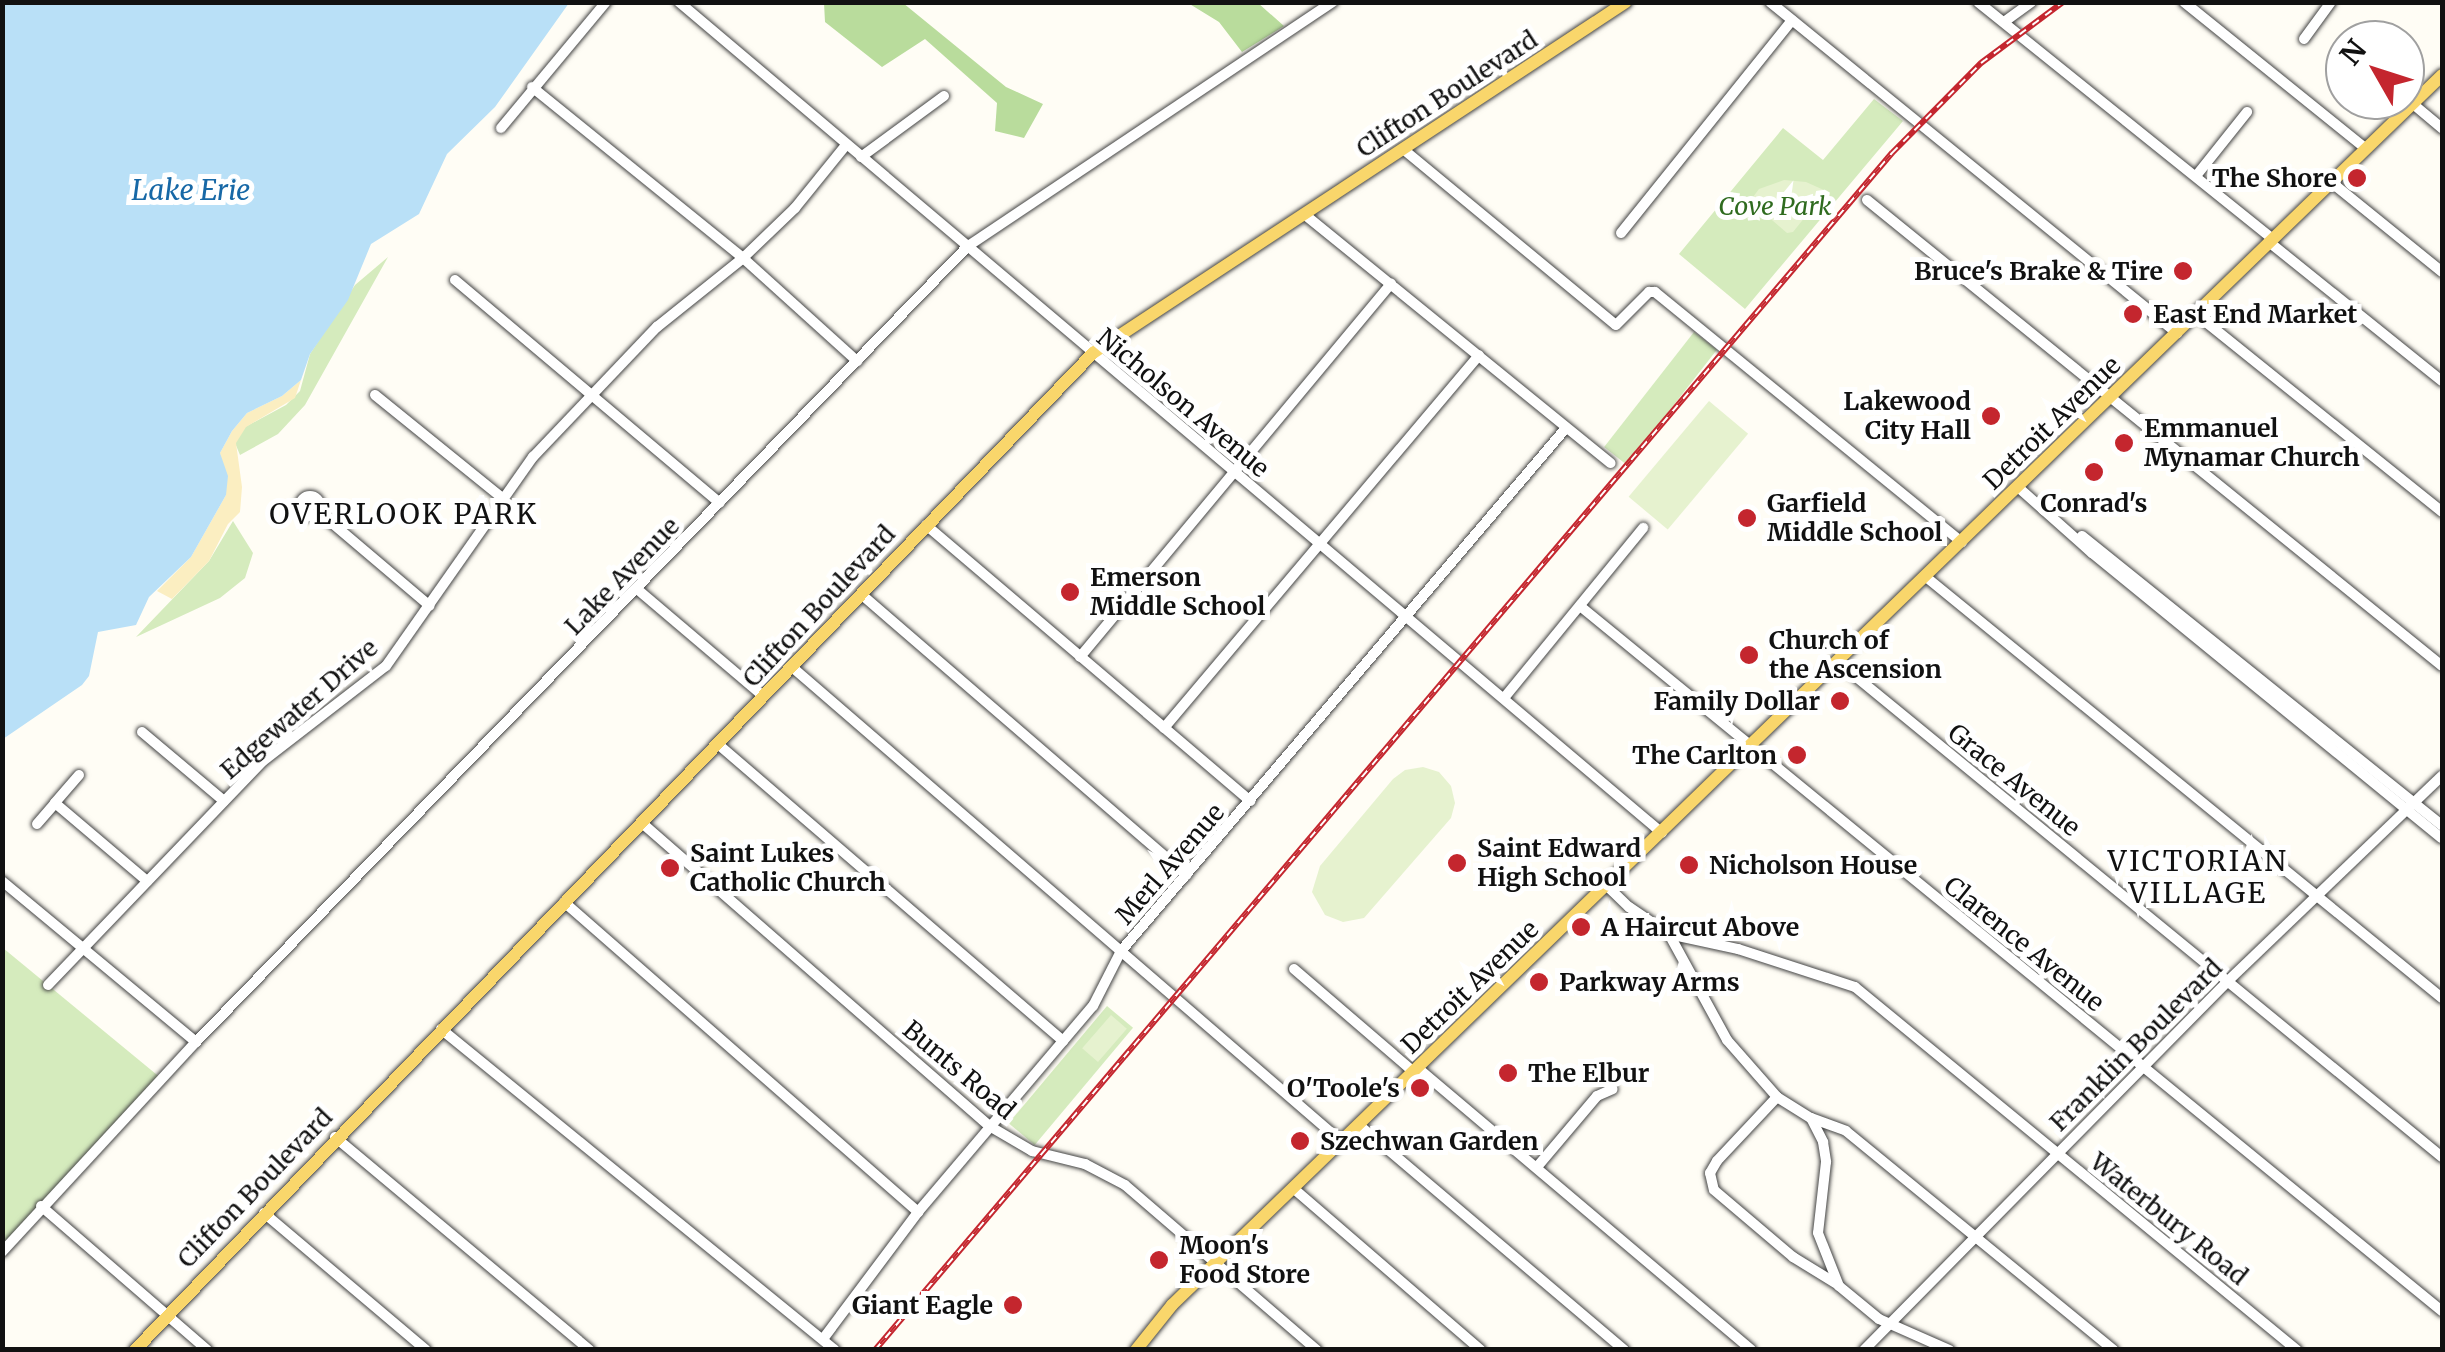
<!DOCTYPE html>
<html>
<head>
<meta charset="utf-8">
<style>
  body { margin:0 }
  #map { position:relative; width:2445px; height:1352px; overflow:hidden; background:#fffdf5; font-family:Merriweather,serif }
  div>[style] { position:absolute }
  .green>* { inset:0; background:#d5ebbd; transform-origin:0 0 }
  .forest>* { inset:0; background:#b9dc9c }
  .sand>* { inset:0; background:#fbeec1 }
  .pitch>* { inset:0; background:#e6f2cf; transform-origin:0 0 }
  .water>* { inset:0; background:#b9e0f7 }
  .roads { filter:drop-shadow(0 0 2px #444) drop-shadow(0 0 2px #444) }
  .minor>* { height:10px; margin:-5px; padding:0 5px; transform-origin:5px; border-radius:5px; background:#fff }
  .minor>.ring { margin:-5px; padding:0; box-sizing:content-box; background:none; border:10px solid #fff; border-radius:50% }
  .major>* { height:12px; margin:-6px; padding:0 6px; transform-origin:6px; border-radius:6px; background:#f9d66b }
  .rail>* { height:6px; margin-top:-3px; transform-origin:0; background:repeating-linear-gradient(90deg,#fff 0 8px,#c4262e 0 16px); box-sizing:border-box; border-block:2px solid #c4262e }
  .dots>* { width:28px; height:28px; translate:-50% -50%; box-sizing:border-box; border:5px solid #fff; border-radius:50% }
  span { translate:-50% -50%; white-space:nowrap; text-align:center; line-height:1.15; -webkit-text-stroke:10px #fff; paint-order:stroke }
  .street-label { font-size:25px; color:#111 }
  .poi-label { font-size:25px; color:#111; font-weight:700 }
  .right { translate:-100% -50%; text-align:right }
  .left { translate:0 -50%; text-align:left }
  .park-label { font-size:25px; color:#2f6b1f; font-style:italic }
  .water-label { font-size:28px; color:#1768a6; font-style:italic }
  .neighbourhood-label { font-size:28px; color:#111; letter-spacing:2.5px }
  .frame { position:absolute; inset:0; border:5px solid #111; pointer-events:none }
  .north { position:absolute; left:2325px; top:20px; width:100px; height:100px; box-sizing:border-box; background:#fff; border:2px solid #a0a0a0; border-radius:50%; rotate:309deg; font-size:28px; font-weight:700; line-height:40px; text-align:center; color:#111 }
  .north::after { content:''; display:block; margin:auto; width:35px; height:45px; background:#c4262e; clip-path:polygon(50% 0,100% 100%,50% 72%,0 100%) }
</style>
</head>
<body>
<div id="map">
  <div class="green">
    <i style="clip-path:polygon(1874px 99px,1903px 121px,1745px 309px,1679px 254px,1783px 128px,1823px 160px)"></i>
    <i style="clip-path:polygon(388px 257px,305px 405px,278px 434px,240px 455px,235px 443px,245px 427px,286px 405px,300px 391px,310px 354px,355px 285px)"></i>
    <i style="left:1694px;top:332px;width:29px;height:146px;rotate:38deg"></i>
    <i style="clip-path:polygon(233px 521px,253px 553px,245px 578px,220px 598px,136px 637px,209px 561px)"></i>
    <i style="clip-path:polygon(3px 948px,162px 1079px,3px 1252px)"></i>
    <i style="left:1107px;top:1006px;width:34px;height:153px;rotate:40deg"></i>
  </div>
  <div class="forest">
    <i style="clip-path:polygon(824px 3px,903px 3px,1006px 87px,1043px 104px,1024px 138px,995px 131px,997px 103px,925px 39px,882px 67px,825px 22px)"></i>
    <i style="clip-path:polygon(1188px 3px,1258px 3px,1284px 26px,1242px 52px,1219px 22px)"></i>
  </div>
  <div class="sand">
    <i style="clip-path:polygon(301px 380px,295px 398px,246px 427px,236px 443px,242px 487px,240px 512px,228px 524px,209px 561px,172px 599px,157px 591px,191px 557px,226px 495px,220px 453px,232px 431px,247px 413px,282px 396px)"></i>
  </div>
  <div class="pitch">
    <i style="clip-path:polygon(1784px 180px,1806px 182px,1826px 191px,1793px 232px,1787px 233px,1750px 201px,1759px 189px)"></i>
    <i style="left:1709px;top:401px;width:51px;height:125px;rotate:40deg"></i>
    <i style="clip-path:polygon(1423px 767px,1439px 772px,1451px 786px,1455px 803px,1451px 818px,1364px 918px,1343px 922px,1325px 915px,1312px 892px,1320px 866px,1393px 779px,1405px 770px)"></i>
    <i style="left:1111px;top:1015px;width:21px;height:44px;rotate:41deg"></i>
  </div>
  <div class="water">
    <i style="clip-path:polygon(3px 2px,569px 3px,495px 107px,447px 154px,419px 214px,371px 244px,348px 300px,310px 354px,301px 380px,282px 396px,247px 413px,232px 431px,220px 453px,228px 476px,226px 495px,191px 557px,149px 597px,136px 625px,98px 632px,89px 676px,82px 685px,3px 739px)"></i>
  </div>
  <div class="roads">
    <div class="minor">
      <i style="left:679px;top:2px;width:1287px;rotate:40.21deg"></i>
      <i style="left:1770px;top:2px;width:525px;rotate:39.12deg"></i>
      <i style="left:1978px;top:2px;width:378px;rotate:38.8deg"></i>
      <i style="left:2184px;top:2px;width:234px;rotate:38.9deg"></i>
      <i style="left:2004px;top:22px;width:34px;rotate:-36deg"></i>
      <i style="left:2304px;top:39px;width:46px;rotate:-53.9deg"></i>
      <i style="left:532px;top:87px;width:272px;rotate:39deg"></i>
      <i style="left:743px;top:258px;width:154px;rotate:42.1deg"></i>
      <i style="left:2413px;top:104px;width:38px;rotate:40deg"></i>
      <i style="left:501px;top:128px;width:164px;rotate:-50.2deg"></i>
      <i style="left:1403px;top:149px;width:276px;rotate:39.6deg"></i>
      <i style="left:1616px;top:325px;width:47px;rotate:-45deg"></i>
      <i style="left:1649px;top:292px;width:6px"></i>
      <i style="left:1655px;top:292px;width:396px;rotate:39.2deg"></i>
      <i style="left:861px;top:157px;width:103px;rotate:-36.3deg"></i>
      <i style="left:2196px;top:176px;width:82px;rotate:-51.4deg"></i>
      <i style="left:2331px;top:182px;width:143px;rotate:39deg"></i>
      <i style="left:1867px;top:200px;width:740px;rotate:39.02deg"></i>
      <i style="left:1304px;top:214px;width:395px;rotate:39.1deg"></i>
      <i style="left:1621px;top:233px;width:273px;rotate:-51.2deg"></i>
      <i style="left:2269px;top:242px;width:222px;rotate:38.8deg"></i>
      <i style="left:455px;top:280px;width:346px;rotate:40.1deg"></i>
      <i style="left:2196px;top:314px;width:316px;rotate:38.8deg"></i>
      <i style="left:375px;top:395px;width:164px;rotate:39deg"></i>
      <i style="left:2019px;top:488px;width:98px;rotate:41.7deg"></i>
      <i style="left:2092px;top:553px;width:451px;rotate:39.2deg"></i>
      <i class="ring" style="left:300px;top:496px;width:10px;height:10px"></i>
      <i style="left:319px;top:512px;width:145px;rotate:40.3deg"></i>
      <i style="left:926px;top:525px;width:426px;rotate:40.4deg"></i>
      <i style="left:2082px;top:536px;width:462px;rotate:38.8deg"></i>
      <i style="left:1926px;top:577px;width:666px;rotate:39.21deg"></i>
      <i style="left:637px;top:589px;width:165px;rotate:40.3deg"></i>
      <i style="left:861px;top:594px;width:430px;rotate:40.8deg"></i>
      <i style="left:1580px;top:606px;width:1114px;rotate:39.28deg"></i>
      <i style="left:1080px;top:657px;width:486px;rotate:-50.2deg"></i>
      <i style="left:1838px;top:662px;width:781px;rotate:39.34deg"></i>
      <i style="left:792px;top:667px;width:727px;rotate:40.82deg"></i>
      <i style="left:1504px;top:698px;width:220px;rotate:-50.7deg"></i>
      <i style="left:1164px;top:728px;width:488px;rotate:-49.8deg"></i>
      <i style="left:142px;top:732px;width:107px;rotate:40.1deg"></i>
      <i style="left:719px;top:745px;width:454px;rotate:40.7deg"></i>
      <i style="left:79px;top:775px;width:37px;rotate:131deg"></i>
      <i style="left:55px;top:803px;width:121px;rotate:40.3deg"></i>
      <i style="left:642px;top:823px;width:463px;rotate:41.1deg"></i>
      <i style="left:991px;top:1127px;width:48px;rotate:30.3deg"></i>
      <i style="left:1032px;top:1151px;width:55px;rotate:13.8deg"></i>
      <i style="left:1085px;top:1164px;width:45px;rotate:27.7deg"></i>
      <i style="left:1125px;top:1185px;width:253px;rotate:40.7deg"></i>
      <i style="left:37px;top:824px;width:28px;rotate:-49deg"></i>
      <i style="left:2px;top:881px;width:252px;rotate:39.7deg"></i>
      <i style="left:1606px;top:885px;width:32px;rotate:44deg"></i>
      <i style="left:1629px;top:907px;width:48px;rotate:34deg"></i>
      <i style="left:1669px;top:934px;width:71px;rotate:12.3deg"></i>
      <i style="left:1738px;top:949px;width:123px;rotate:18deg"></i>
      <i style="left:1855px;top:987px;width:572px;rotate:39.4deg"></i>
      <i style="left:564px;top:902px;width:471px;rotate:41.2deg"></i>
      <i style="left:1669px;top:934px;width:121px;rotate:61.3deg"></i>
      <i style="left:1727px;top:1040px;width:76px;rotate:48.7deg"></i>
      <i style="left:1777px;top:1097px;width:40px;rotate:32deg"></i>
      <i style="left:1811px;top:1118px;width:27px;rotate:63deg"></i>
      <i style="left:1823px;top:1142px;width:20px;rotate:81deg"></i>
      <i style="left:1826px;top:1162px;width:71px;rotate:96.4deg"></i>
      <i style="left:1818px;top:1233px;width:57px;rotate:68.4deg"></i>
      <i style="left:1839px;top:1286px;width:52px;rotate:39.5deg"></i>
      <i style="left:1879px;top:1319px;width:77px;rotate:23.9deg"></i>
      <i style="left:1294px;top:969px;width:160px;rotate:40.7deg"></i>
      <i style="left:48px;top:985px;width:310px;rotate:-46.2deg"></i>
      <i style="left:263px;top:761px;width:155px;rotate:-37.7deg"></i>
      <i style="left:386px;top:666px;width:256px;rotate:-54.9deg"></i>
      <i style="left:533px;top:457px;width:180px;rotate:-46.4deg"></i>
      <i style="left:657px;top:327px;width:110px;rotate:-38.7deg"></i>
      <i style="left:743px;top:258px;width:72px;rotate:-43.9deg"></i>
      <i style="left:795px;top:208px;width:81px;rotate:-51deg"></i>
      <i style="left:441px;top:1029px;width:508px;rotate:39.17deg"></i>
      <i style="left:1419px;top:1069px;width:435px;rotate:40.2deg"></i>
      <i style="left:1777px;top:1097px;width:88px;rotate:133.2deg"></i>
      <i style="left:1717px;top:1161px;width:14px;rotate:120deg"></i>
      <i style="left:1710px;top:1173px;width:17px;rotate:77deg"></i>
      <i style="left:1714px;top:1190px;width:104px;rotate:40.3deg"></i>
      <i style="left:1793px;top:1257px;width:52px;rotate:31.5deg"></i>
      <i style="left:1811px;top:1118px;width:37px;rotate:20deg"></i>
      <i style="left:1846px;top:1131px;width:346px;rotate:39.3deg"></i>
      <i style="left:1359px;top:1125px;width:348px;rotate:40.3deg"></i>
      <i style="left:335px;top:1137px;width:332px;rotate:39.9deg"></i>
      <i style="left:1537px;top:1167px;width:93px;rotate:-49.8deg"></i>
      <i style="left:1597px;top:1096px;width:17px;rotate:-24deg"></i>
      <i style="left:1293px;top:1188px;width:248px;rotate:40.8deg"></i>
      <i style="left:41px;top:1206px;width:220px;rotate:40.9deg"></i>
      <i style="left:264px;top:1213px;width:212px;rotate:40.2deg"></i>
      <i style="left:2px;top:1252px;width:286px;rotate:-47.3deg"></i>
      <i style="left:196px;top:1042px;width:1109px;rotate:-45.88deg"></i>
      <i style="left:968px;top:246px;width:439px;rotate:-33.8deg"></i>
      <i style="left:823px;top:1339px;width:159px;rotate:-53.2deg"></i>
      <i style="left:918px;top:1212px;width:270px;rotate:-49.7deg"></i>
      <i style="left:1093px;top:1006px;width:62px;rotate:-63deg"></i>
      <i style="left:1121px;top:951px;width:687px;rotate:-49.61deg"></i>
      <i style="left:1864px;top:1350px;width:518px;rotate:-45.39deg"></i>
      <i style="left:2228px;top:981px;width:296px;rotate:-43.8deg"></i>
    </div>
    <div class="major">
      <i style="left:135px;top:1350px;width:1383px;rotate:-46.14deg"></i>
      <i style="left:1093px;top:353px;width:638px;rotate:-33.37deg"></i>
      <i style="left:1136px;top:1350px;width:58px;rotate:-51.3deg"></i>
      <i style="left:1172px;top:1305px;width:1768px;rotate:-44.08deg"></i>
    </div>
  </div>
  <div class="rail">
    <i style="left:875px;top:1350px;width:1571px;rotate:-49.65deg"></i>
    <i style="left:1892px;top:153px;width:127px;rotate:-45.3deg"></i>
    <i style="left:1981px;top:63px;width:102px;rotate:-36.6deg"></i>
  </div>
  <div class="dots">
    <i style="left:2357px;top:178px;background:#c4262e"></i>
    <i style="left:2183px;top:271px;background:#c4262e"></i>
    <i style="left:2133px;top:314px;background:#c4262e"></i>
    <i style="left:1991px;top:416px;background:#c4262e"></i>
    <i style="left:2124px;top:443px;background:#c4262e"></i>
    <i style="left:2094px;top:472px;background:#c4262e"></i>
    <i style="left:1747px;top:518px;background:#c4262e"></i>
    <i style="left:1070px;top:592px;background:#c4262e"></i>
    <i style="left:1749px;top:655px;background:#c4262e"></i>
    <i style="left:1840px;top:701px;background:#c4262e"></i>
    <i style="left:1797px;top:755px;background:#c4262e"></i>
    <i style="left:1457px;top:863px;background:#c4262e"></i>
    <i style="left:1689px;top:865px;background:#c4262e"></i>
    <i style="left:670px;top:868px;background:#c4262e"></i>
    <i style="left:1581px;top:927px;background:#c4262e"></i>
    <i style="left:1539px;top:982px;background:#c4262e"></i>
    <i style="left:1508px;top:1073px;background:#c4262e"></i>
    <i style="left:1420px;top:1088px;background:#c4262e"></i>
    <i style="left:1300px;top:1141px;background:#c4262e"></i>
    <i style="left:1159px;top:1260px;background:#c4262e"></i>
    <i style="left:1013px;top:1305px;background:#c4262e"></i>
  </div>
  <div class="street-label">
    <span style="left:1447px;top:94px;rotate:-33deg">Clifton Boulevard</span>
    <span style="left:1183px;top:403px;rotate:40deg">Nicholson Avenue</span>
    <span style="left:2052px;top:423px;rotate:-44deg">Detroit Avenue</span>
    <span style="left:622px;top:576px;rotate:-46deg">Lake Avenue</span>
    <span style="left:819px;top:606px;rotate:-47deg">Clifton Boulevard</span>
    <span style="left:299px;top:709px;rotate:-41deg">Edgewater Drive</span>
    <span style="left:2014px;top:780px;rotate:39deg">Grace Avenue</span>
    <span style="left:1170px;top:864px;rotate:-49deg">Merl Avenue</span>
    <span style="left:2024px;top:944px;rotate:39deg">Clarence Avenue</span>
    <span style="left:1470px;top:987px;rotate:-44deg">Detroit Avenue</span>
    <span style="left:2136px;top:1045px;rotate:-45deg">Franklin Boulevard</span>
    <span style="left:959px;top:1070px;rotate:40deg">Bunts Road</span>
    <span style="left:255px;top:1188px;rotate:-46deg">Clifton Boulevard</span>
    <span style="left:2169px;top:1219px;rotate:39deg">Waterbury Road</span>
  </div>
  <div class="poi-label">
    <span class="right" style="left:2337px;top:178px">The Shore</span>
    <span class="right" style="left:2163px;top:271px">Bruce's Brake &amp; Tire</span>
    <span class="left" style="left:2153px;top:314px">East End Market</span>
    <span class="right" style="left:1971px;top:416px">Lakewood<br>City Hall</span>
    <span class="left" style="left:2144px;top:443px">Emmanuel<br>Mynamar Church</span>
    <span style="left:2094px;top:503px">Conrad's</span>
    <span class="left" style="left:1767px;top:518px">Garfield<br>Middle School</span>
    <span class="left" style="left:1090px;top:592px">Emerson<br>Middle School</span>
    <span class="left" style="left:1769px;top:655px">Church of<br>the Ascension</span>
    <span class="right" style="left:1820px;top:701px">Family Dollar</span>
    <span class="right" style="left:1777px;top:755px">The Carlton</span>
    <span class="left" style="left:1477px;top:863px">Saint Edward<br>High School</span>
    <span class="left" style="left:690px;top:868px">Saint Lukes<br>Catholic Church</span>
    <span class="left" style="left:1709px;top:865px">Nicholson House</span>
    <span class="left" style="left:1601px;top:927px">A Haircut Above</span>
    <span class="left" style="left:1559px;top:982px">Parkway Arms</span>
    <span class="left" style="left:1528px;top:1073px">The Elbur</span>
    <span class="right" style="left:1400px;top:1088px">O'Toole's</span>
    <span class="left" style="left:1320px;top:1141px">Szechwan Garden</span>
    <span class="left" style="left:1179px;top:1260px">Moon's<br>Food Store</span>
    <span class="right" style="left:993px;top:1305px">Giant Eagle</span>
  </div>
  <div class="park-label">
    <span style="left:1775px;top:206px">Cove Park</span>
  </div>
  <div class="water-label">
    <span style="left:191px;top:190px">Lake Erie</span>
  </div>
  <div class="neighbourhood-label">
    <span style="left:404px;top:514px">OVERLOOK PARK</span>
    <span style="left:2198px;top:877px">VICTORIAN<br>VILLAGE</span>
  </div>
  <div class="frame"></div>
  <div class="north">N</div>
</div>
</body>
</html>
